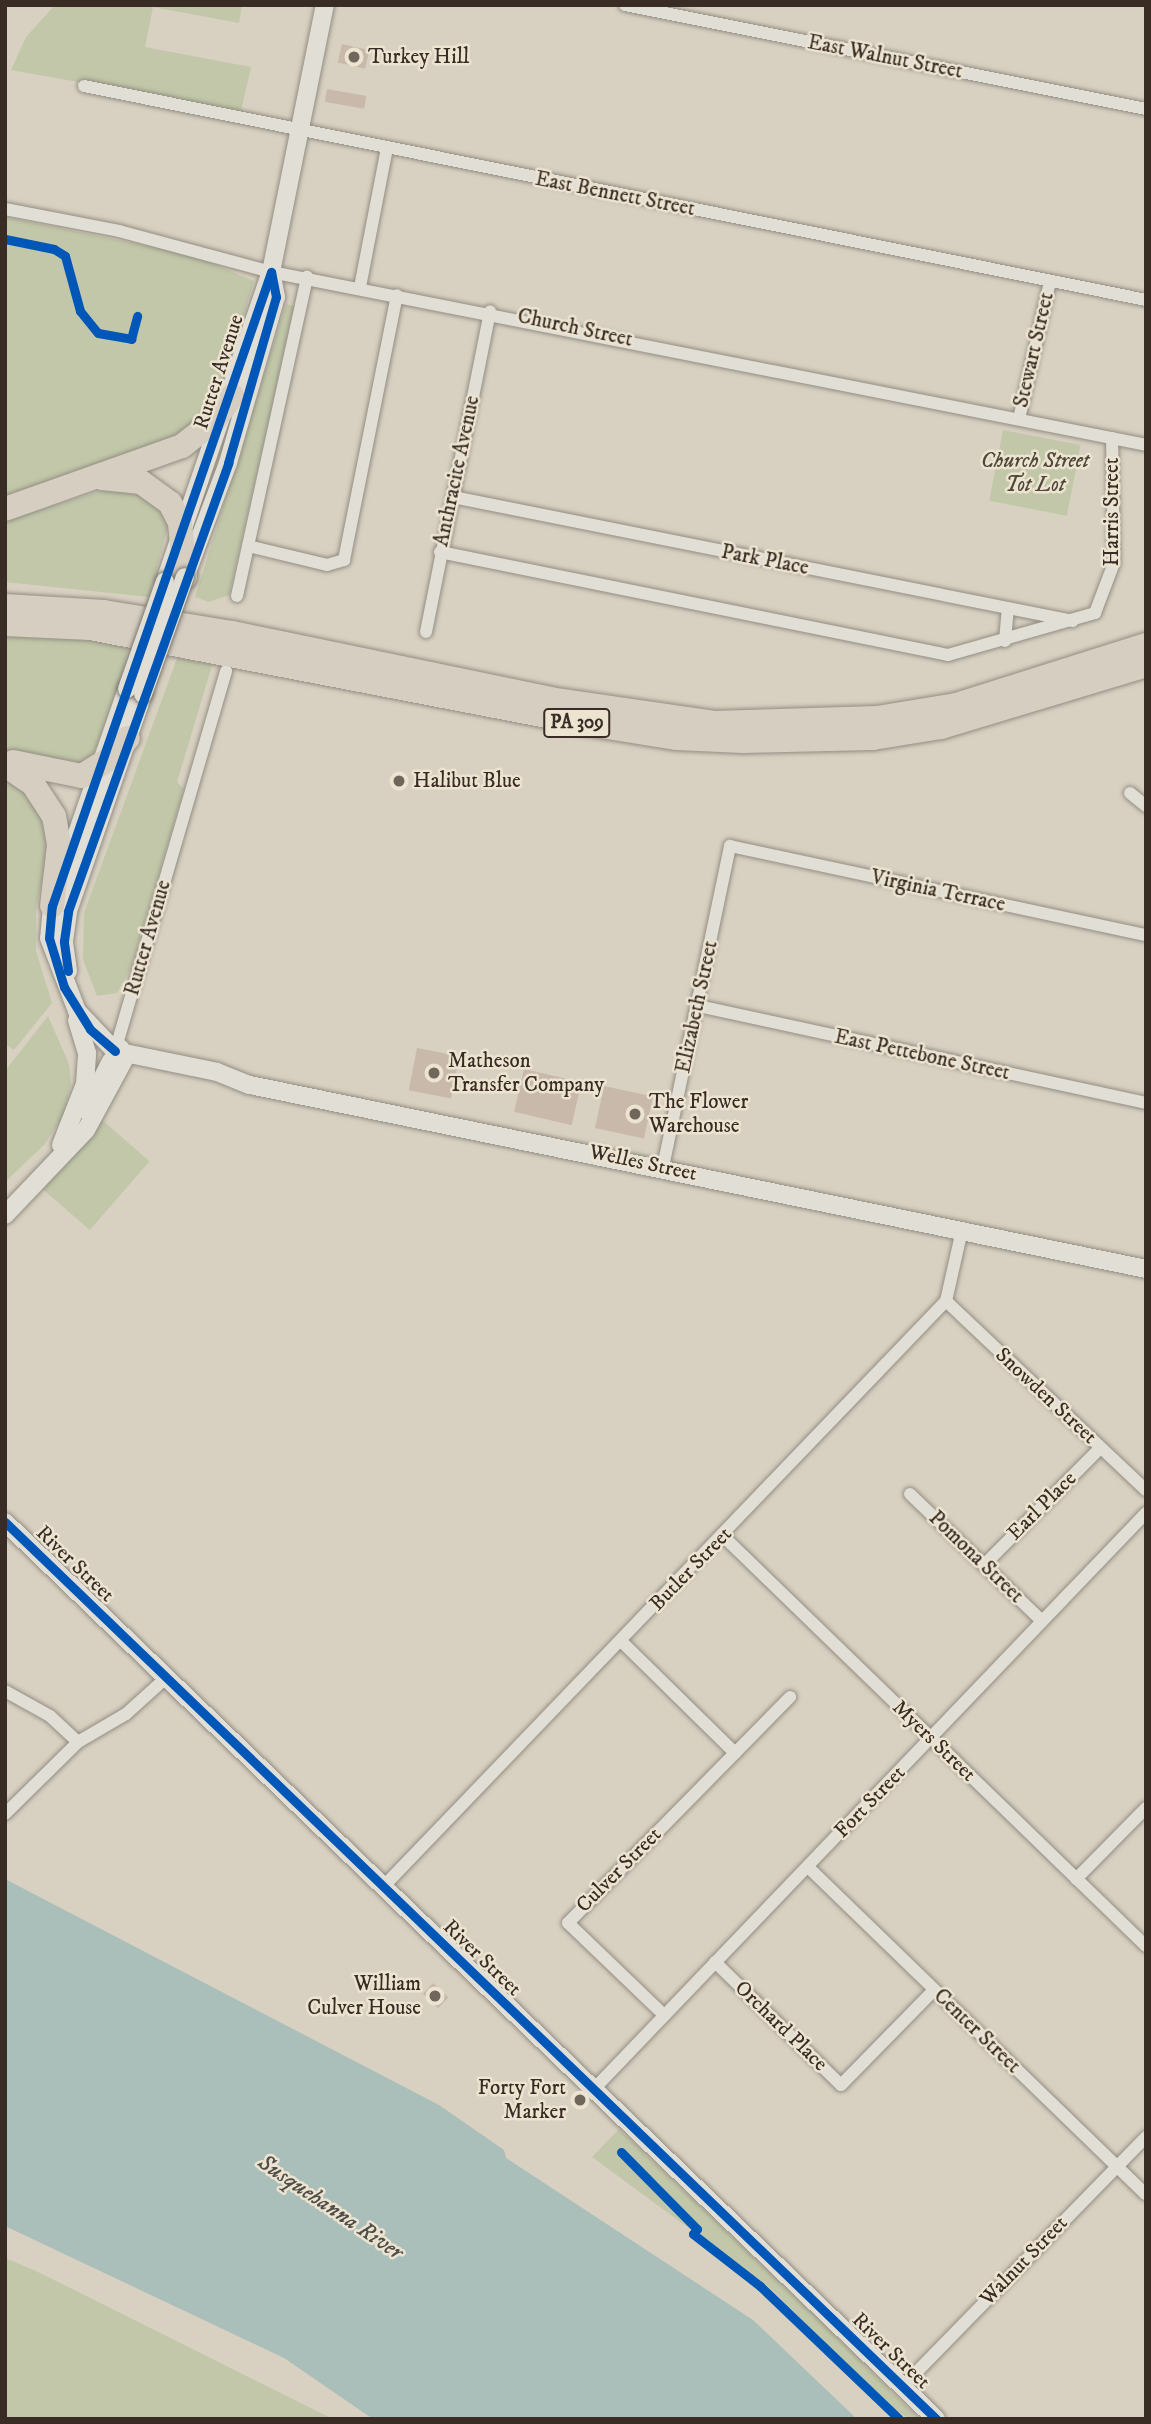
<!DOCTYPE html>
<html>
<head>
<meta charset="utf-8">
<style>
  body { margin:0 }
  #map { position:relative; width:1151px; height:2424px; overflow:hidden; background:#d8d1c1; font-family:"IM FELL DW Pica",serif }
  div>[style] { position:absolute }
  .green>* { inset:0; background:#c1c7a8; transform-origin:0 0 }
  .water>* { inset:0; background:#aabeba }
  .building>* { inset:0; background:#c8b9ab; transform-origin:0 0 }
  .roads { filter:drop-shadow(0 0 2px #938d83) drop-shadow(0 0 2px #938d83) }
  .street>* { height:12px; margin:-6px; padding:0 6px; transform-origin:6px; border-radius:6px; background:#e1ded6 }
  .secondary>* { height:18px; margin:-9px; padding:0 9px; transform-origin:9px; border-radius:9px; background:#e1ded6 }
  .highway>* { height:24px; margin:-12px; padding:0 12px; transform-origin:12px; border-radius:12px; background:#d5cec1 }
  .bridges { filter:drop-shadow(0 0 2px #7d776e) drop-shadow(0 0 2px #7d776e) }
  .secondary-bridge>* { height:18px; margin:-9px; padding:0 9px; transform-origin:9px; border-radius:9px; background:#e1ded6 }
  .cycleway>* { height:9px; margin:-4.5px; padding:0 4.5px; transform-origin:4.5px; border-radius:4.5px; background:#0057b8 }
  .dots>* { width:19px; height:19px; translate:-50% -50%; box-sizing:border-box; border:4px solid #ece4d1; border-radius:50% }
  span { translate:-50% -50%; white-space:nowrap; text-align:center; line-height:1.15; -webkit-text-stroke:5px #ece4d1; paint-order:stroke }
  .shield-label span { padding:2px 5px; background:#ece4d1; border:2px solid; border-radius:5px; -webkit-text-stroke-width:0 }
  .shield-label { font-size:19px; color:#392c24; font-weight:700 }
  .poi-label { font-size:21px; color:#392c24 }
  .left { translate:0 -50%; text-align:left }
  .right { translate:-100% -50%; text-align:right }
  .street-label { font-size:21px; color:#392c24 }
  .park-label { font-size:21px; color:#50493a; font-style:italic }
  .water-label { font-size:23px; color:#504e49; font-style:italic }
  .frame { position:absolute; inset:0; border:7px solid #392c24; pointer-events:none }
</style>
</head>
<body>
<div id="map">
  <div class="green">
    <i style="clip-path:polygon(55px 5px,242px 5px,239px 23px,153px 7px,145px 47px,251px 67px,241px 111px,11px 70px,26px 37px)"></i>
    <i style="clip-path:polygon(5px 217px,192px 255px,254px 281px,221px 390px,186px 432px,5px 499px)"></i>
    <i style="clip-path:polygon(286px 304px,295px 306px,229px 595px,209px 602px,195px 597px)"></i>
    <i style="left:1003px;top:430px;width:79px;height:72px;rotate:11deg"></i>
    <i style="clip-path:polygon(109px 488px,151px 497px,169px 523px,149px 597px,5px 582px,5px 521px)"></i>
    <i style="clip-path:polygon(5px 629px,130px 642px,109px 720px,92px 756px,77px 766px,5px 754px)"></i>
    <i style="clip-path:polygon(180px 650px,214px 659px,177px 782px,184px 789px,131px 968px,117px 993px,97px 996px,83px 960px,84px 913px)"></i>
    <i style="clip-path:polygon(5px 779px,28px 795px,40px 812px,49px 852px,36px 908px,36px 951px,52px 1003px,14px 1050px,5px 1044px)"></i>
    <i style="clip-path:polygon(48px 1016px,69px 1064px,71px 1083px,64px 1114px,44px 1145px,6px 1181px,5px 1071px)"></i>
    <i style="left:102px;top:1120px;width:63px;height:91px;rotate:41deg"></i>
    <i style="clip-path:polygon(619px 2129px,812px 2313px,919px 2419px,909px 2419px,887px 2404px,769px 2287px,592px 2157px)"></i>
    <i style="clip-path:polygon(5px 2258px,36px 2271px,333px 2419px,5px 2419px)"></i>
  </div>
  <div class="water">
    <i style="clip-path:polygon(5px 1879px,439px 2105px,504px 2150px,506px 2158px,753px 2320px,857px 2419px,373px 2419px,284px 2358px,5px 2226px)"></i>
  </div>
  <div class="building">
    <i style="left:342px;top:44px;width:28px;height:19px;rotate:13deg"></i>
    <i style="left:327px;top:89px;width:40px;height:13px;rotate:10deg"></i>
    <i style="left:417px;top:1048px;width:43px;height:43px;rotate:11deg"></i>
    <i style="left:524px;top:1069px;width:59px;height:44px;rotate:13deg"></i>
    <i style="left:604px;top:1086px;width:50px;height:43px;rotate:12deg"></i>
    <i style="left:433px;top:1983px;width:21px;height:15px;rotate:43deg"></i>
  </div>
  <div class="roads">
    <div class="street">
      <i style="left:625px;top:5px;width:531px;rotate:11.29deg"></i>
      <i style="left:84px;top:86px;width:1083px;rotate:11.39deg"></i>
      <i style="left:5px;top:209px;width:116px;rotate:10.9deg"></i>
      <i style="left:119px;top:231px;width:157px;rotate:15.1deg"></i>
      <i style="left:271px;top:272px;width:892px;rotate:11.18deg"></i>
      <i style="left:360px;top:287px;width:142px;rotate:-79deg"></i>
      <i style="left:1019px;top:419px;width:141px;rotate:-77.3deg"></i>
      <i style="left:453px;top:497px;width:632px;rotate:11.31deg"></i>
      <i style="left:248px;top:546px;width:81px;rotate:13.5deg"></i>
      <i style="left:327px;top:565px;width:18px;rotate:-16deg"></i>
      <i style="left:344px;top:560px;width:270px;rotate:-78.7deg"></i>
      <i style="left:440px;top:552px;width:518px;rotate:11.46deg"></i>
      <i style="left:948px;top:655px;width:153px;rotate:-15.9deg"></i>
      <i style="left:1095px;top:613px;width:53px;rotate:-69.2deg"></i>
      <i style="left:1114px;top:563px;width:125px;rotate:-90.9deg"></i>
      <i style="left:237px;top:596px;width:327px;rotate:-77.6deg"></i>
      <i style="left:426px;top:632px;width:327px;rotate:-78.7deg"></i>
      <i style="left:1005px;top:641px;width:33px;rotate:-85deg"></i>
      <i style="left:1130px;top:793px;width:21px;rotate:39deg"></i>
      <i style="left:698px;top:1006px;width:458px;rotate:12.2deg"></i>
      <i style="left:115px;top:1051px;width:396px;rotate:-73.7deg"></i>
      <i style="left:663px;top:1167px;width:328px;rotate:-78.2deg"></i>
      <i style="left:730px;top:846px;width:425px;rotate:12.1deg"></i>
      <i style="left:946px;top:1301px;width:275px;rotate:43.4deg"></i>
      <i style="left:910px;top:1494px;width:183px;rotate:43.9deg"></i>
      <i style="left:723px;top:1536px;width:589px;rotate:44.11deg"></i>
      <i style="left:984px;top:1565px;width:165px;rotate:-45.2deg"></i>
      <i style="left:621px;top:1641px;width:160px;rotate:44.5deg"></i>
      <i style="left:5px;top:1691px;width:51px;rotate:29.1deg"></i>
      <i style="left:50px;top:1716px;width:38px;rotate:43deg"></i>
      <i style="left:5px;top:1814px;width:103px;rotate:-44.6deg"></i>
      <i style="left:78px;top:1742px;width:56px;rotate:-30.3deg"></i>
      <i style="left:126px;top:1714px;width:55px;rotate:-42.1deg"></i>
      <i style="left:808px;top:1867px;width:470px;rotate:44.1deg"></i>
      <i style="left:1076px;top:1879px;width:100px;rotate:-45.4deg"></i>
      <i style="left:383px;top:1887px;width:813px;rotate:-46.15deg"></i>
      <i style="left:946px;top:1301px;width:73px;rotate:-77.3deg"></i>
      <i style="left:715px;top:1962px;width:176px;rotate:44.3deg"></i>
      <i style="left:841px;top:2085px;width:133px;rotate:-45.6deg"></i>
      <i style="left:664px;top:2015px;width:133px;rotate:-136.2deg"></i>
      <i style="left:568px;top:1923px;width:317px;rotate:-45.5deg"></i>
      <i style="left:593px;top:2090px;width:799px;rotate:-46.22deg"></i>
      <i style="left:903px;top:2386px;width:348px;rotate:-45.7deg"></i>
    </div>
    <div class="secondary">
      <i style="left:187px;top:572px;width:116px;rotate:-69.4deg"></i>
      <i style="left:228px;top:463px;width:173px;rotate:-73.9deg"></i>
      <i style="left:276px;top:297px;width:25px;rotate:-101deg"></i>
      <i style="left:165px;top:581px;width:327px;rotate:-71.1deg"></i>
      <i style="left:271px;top:272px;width:272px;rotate:-78.6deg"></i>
      <i style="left:127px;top:689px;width:230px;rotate:109.1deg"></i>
      <i style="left:52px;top:906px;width:32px;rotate:95deg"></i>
      <i style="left:49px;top:938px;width:78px;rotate:69deg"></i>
      <i style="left:77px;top:1011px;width:55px;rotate:46.5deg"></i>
      <i style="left:115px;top:1051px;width:104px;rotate:11.6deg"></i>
      <i style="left:217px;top:1072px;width:35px;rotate:22deg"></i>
      <i style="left:250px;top:1085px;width:915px;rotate:11.6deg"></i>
      <i style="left:68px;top:971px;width:30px;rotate:-98deg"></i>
      <i style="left:64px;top:941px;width:30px;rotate:-82deg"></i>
      <i style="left:68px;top:911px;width:230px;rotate:-70.9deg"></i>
      <i style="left:86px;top:1110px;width:55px;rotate:-63deg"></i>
      <i style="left:61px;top:1145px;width:66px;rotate:-68.5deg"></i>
      <i style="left:85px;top:1084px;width:31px;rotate:-86deg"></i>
      <i style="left:87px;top:1053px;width:34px;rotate:-107deg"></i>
      <i style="left:5px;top:1215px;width:117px;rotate:-46.4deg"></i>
      <i style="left:86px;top:1130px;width:84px;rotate:-61.6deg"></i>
      <i style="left:126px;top:1056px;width:10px;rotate:-127deg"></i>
      <i style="left:5px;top:1522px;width:1293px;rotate:43.93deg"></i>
    </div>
    <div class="highway">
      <i style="left:102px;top:478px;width:39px;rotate:6deg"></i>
      <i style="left:141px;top:482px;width:36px;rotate:36deg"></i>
      <i style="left:170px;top:503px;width:22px;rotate:63deg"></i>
      <i style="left:180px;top:523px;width:54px;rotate:84.7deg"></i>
      <i style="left:5px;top:509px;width:188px;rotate:-19.6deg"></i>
      <i style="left:182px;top:446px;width:41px;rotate:-38deg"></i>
      <i style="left:214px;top:421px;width:31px;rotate:-54deg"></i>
      <i style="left:5px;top:606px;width:99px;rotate:3.5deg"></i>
      <i style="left:104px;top:612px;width:130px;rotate:9.3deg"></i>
      <i style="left:232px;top:633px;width:325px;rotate:11.7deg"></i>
      <i style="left:550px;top:699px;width:166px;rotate:8.3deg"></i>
      <i style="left:714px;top:723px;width:163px;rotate:-1.8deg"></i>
      <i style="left:877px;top:718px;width:80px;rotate:-9.3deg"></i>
      <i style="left:956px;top:705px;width:199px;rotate:-17.5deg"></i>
      <i style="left:5px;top:624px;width:85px;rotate:2.7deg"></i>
      <i style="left:90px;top:628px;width:495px;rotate:10.9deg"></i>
      <i style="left:576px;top:722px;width:101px;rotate:9.1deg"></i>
      <i style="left:676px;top:738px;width:67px;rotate:2.6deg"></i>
      <i style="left:743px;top:741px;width:130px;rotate:-1.3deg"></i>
      <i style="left:873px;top:738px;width:69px;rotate:-9.2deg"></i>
      <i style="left:941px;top:727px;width:214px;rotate:-16.8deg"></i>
      <i style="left:13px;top:762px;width:70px;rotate:11.5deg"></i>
      <i style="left:82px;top:776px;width:36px;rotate:-32deg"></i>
      <i style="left:113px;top:757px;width:24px;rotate:-52deg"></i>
      <i style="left:5px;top:765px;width:34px;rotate:34deg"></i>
      <i style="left:33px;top:784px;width:38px;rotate:57deg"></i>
      <i style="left:54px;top:816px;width:29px;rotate:80deg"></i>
      <i style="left:59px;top:845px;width:61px;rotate:96.5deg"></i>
    </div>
  </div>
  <div class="bridges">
    <div class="secondary-bridge">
      <i style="left:127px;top:689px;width:114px;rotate:-70.6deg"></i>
      <i style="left:143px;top:694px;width:124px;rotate:-70.3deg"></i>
    </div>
  </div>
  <div class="cycleway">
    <i style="left:5px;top:239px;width:50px;rotate:11.5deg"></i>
    <i style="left:54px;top:249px;width:13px;rotate:32deg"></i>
    <i style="left:65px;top:256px;width:57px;rotate:74.7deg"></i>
    <i style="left:80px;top:311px;width:28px;rotate:51deg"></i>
    <i style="left:98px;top:333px;width:34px;rotate:10deg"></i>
    <i style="left:131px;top:339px;width:24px;rotate:-75deg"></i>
    <i style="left:68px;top:971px;width:30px;rotate:-98deg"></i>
    <i style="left:64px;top:941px;width:30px;rotate:-82deg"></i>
    <i style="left:68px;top:911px;width:476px;rotate:-70.3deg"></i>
    <i style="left:228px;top:463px;width:173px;rotate:-73.9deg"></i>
    <i style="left:276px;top:297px;width:25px;rotate:-101deg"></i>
    <i style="left:115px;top:1051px;width:33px;rotate:-139deg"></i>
    <i style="left:90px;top:1029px;width:49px;rotate:-121.8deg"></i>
    <i style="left:64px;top:987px;width:51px;rotate:-107deg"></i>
    <i style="left:49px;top:938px;width:32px;rotate:-85deg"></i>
    <i style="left:52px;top:906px;width:671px;rotate:-70.94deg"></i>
    <i style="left:5px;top:1522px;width:1293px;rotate:43.93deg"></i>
    <i style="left:621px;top:2152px;width:108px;rotate:45.4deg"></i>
    <i style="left:697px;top:2229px;width:6px;rotate:129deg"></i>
    <i style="left:693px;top:2234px;width:85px;rotate:37.8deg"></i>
    <i style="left:760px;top:2286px;width:192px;rotate:43.7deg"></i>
  </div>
  <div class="dots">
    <i style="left:354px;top:57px;background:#71665b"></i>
    <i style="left:399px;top:781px;background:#71665b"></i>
    <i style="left:434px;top:1073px;background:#71665b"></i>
    <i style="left:635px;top:1114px;background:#71665b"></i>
    <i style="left:435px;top:1996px;background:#71665b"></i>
    <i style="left:580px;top:2100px;background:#71665b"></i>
  </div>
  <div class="shield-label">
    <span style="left:577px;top:723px">PA 309</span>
  </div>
  <div class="poi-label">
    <span class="left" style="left:368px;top:57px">Turkey Hill</span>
    <span class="left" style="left:413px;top:781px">Halibut Blue</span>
    <span class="left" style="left:448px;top:1073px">Matheson<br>Transfer Company</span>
    <span class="left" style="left:649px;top:1114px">The Flower<br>Warehouse</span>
    <span class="right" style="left:421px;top:1996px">William<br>Culver House</span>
    <span class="right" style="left:566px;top:2100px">Forty Fort<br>Marker</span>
  </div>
  <div class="street-label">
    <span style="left:885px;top:57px;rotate:11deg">East Walnut Street</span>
    <span style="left:615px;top:194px;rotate:11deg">East Bennett Street</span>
    <span style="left:575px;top:328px;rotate:12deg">Church Street</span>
    <span style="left:1034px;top:350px;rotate:-77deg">Stewart Street</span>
    <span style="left:219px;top:372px;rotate:-72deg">Rutter Avenue</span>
    <span style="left:457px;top:471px;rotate:-78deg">Anthracite Avenue</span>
    <span style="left:1112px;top:512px;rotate:-90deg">Harris Street</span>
    <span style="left:765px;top:560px;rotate:11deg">Park Place</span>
    <span style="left:938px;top:891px;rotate:12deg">Virginia Terrace</span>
    <span style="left:148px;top:938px;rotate:-74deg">Rutter Avenue</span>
    <span style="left:697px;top:1007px;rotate:-78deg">Elizabeth Street</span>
    <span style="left:922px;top:1055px;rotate:12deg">East Pettebone Street</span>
    <span style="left:643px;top:1163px;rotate:12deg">Welles Street</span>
    <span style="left:1046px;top:1396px;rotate:43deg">Snowden Street</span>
    <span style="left:1042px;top:1506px;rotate:-45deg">Earl Place</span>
    <span style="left:976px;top:1557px;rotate:44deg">Pomona Street</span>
    <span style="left:75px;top:1564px;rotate:44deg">River Street</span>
    <span style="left:691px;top:1569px;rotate:-46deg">Butler Street</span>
    <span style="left:934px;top:1741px;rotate:44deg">Myers Street</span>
    <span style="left:870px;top:1802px;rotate:-46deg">Fort Street</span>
    <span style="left:619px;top:1870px;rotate:-45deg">Culver Street</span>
    <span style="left:482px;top:1958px;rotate:44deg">River Street</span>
    <span style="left:781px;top:2026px;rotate:44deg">Orchard Place</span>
    <span style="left:977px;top:2031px;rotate:44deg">Center Street</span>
    <span style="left:1024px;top:2261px;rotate:-46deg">Walnut Street</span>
    <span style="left:891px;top:2351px;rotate:44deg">River Street</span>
  </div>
  <div class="park-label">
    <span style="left:1035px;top:473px">Church Street<br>Tot Lot</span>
  </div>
  <div class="water-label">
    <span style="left:330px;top:2208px;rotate:34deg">Susquehanna River</span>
  </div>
  <div class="frame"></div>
</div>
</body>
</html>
